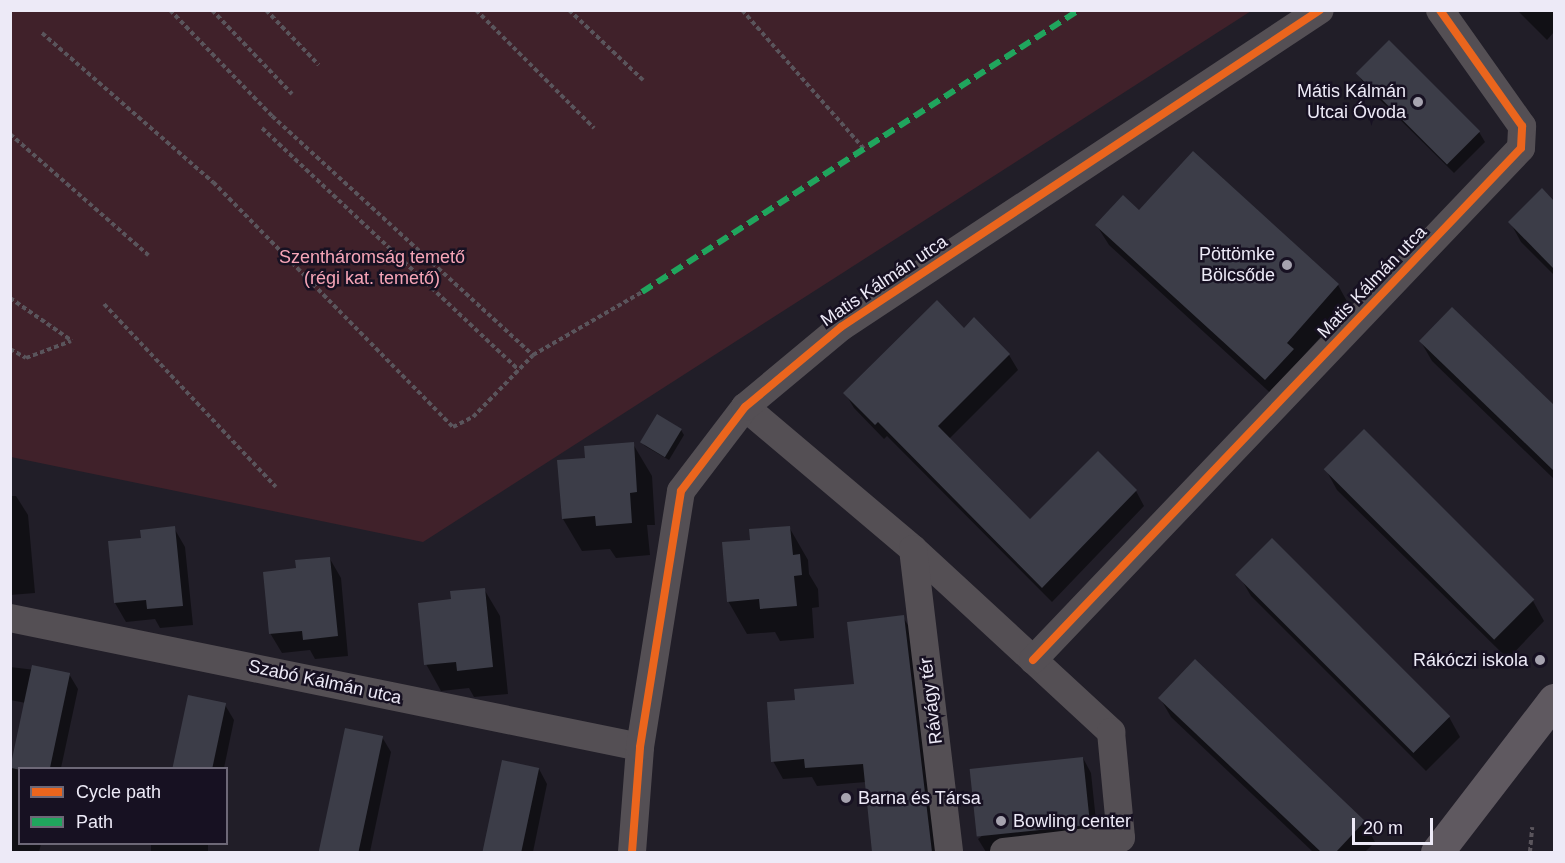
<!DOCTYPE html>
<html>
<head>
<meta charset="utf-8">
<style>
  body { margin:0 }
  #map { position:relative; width:1565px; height:863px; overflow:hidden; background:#211e28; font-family:Helvetica,sans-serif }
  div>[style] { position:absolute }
  .green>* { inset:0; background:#40212a }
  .shadow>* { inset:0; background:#0007; transform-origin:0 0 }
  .building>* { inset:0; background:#3c3d48; transform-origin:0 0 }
  .path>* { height:4px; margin-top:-2px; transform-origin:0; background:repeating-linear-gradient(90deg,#5a555c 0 4.5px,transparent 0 7.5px) }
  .minor>* { height:28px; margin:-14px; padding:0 14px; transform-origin:14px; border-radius:14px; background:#544f54 }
  .major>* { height:33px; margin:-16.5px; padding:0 16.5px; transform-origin:16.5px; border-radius:16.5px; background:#5f5960 }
  .quiet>* { height:6px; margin-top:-3px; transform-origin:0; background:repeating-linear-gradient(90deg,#20a55d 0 12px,transparent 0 18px) }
  .cycleway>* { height:8px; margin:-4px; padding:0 4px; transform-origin:4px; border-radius:4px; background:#eb651d }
  .dots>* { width:16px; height:16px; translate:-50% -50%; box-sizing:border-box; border:3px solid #171122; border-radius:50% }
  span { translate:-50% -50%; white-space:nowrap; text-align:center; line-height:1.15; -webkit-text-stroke:5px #171122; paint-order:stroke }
  .poi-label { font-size:18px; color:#edeaf7 }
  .right { translate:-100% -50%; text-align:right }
  .left { translate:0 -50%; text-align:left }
  .park-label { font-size:18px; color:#f7a5b7 }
  .street-label { font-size:18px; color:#edeaf7 }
  .frame { position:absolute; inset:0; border:12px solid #edeaf7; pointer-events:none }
  .legend { position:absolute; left:18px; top:767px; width:210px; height:78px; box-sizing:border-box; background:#171122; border:2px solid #6d6877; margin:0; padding:8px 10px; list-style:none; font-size:18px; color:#edeaf7 }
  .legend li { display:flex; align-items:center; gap:12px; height:30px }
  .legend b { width:30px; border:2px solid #6d6877 }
  .scale { position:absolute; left:1352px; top:818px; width:81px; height:27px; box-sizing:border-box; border:3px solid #edeaf7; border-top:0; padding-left:8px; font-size:18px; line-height:21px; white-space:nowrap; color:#edeaf7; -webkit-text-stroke:4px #171122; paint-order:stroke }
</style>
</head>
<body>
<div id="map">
  <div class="green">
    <i style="clip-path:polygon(11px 10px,1251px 10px,1251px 11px,423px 542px,11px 457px)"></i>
  </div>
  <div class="shadow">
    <i style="clip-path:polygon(1517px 10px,1554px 10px,1554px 32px,1547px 40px)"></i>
    <i style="clip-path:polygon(1389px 43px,1479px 132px,1485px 142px,1454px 173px,1364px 84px,1358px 74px)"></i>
    <i style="clip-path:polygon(1193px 153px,1338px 285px,1349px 305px,1299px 361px,1277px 399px,1109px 245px,1097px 226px,1139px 212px)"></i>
    <i style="clip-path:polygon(1542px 190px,1554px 203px,1554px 275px,1521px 242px,1510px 222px)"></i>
    <i style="clip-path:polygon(1452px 309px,1554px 407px,1554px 479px,1432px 361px,1421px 342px)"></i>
    <i style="clip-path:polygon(974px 319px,1009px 355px,1018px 370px,949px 439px,1030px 521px,1136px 491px,1144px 506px,1052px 602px,887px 436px,884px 439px,854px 408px,845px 393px,964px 330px)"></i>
    <i style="clip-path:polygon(681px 430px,684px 435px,669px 460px,645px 446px,642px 442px)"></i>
    <i style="clip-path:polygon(633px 444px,652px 476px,655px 525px,647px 525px,650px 555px,616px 558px,610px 549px,582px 551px,563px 519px,587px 459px)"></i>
    <i style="clip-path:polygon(1326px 470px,1533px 601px,1544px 621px,1508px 659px,1337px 490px)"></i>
    <i style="clip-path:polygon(10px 496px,16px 496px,28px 515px,35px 593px,10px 595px)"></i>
    <i style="clip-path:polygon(789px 527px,808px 560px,809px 574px,818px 589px,819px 607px,812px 608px,814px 638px,780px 641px,775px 632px,747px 634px,728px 601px,752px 542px)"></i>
    <i style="clip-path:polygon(174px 528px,185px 547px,193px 625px,160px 628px,155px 619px,126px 622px,115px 603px,142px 539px)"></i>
    <i style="clip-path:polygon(330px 559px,341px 578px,348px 656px,315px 659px,310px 650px,282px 653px,270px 633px,298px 570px)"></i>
    <i style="clip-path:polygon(1240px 577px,1449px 717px,1460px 737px,1426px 771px,1251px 596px)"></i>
    <i style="clip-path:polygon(484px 589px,500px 616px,508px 694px,474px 697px,469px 688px,441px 691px,426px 664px,453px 601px)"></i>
    <i style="clip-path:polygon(903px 617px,914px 635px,938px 852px,874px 852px,866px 782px,817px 786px,812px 777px,783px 779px,773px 761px,796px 701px,856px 686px)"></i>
    <i style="clip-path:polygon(1195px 661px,1364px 822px,1375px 842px,1365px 852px,1313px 852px,1171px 717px,1160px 698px)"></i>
    <i style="clip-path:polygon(10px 667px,69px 674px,78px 689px,61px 768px,20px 768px,20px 844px,41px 844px,39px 852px,10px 852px,10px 776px,26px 703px,10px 700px)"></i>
    <i style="clip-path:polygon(189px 697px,225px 705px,234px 720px,224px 768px,174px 768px)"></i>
    <i style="clip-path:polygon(346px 729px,382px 737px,391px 752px,370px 852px,321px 852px)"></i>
    <i style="clip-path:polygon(1083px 758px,1091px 773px,1098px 840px,986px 852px,978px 839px)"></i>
    <i style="clip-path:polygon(503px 762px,539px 769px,547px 784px,533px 852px,484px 852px)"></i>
    <i style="left:151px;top:844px;width:57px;height:8px"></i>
  </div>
  <div class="building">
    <i style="left:1389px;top:40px;width:129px;height:47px;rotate:45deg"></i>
    <i style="clip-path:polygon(1193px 151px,1339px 284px,1287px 343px,1294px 349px,1265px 380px,1095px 225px,1123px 195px,1139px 210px)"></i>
    <i style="clip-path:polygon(1542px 188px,1554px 201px,1554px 269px,1508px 222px)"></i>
    <i style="clip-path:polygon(937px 300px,964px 328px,974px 317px,1010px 354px,938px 426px,1030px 519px,1098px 451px,1137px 490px,1042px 588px,878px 422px,875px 425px,843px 393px)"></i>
    <i style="clip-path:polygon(1452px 307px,1554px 405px,1554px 471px,1419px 341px)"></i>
    <i style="left:657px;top:414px;width:29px;height:33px;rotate:31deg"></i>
    <i style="left:1364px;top:429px;width:241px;height:57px;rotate:45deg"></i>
    <i style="clip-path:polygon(634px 442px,637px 492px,630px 493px,632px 523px,596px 526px,595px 516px,562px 519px,557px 460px,585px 458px,584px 446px)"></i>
    <i style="clip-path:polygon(175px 526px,183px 606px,147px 609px,146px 600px,114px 603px,108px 541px,141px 538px,140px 530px)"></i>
    <i style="clip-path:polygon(790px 526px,793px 555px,800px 554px,802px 575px,794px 576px,797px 606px,760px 609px,759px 599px,727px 602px,722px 542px,750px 540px,749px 529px)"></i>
    <i style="left:1272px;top:538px;width:252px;height:52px;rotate:45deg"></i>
    <i style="clip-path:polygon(330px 557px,338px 636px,303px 640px,302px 631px,269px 634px,263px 572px,296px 568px,295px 560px)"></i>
    <i style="clip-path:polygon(485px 588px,493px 667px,457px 671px,456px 662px,424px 665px,418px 603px,451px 599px,450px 591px)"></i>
    <i style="clip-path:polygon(904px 615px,932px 852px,872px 852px,863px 764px,805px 768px,804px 759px,771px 762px,767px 702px,795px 700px,794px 689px,854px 684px,847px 622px)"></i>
    <i style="clip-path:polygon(1195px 659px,1365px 821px,1336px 852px,1321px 852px,1158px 698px)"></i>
    <i style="left:32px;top:665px;width:39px;height:105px;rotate:12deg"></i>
    <i style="left:188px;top:695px;width:39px;height:75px;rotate:12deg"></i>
    <i style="left:345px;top:728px;width:39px;height:127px;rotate:12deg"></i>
    <i style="left:1083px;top:757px;width:68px;height:114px;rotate:84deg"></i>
    <i style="left:502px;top:760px;width:38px;height:94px;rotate:12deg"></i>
  </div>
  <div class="path">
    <i style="left:170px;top:10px;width:147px;rotate:46.1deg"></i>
    <i style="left:272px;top:116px;width:354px;rotate:42.5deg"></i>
    <i style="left:212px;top:10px;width:116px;rotate:46.4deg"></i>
    <i style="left:266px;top:10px;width:76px;rotate:46.1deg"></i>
    <i style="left:476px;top:10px;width:167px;rotate:45deg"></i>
    <i style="left:569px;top:10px;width:102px;rotate:43.4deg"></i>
    <i style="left:742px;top:10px;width:185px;rotate:48.7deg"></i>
    <i style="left:42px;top:33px;width:227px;rotate:41.1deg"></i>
    <i style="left:213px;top:182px;width:343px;rotate:45.6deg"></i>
    <i style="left:453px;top:427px;width:22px;rotate:-27deg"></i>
    <i style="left:473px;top:417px;width:86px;rotate:-45.9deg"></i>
    <i style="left:533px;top:355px;width:126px;rotate:-30deg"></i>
    <i style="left:262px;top:128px;width:353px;rotate:43.3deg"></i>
    <i style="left:10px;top:134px;width:184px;rotate:41.2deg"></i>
    <i style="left:10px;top:298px;width:75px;rotate:34.7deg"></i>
    <i style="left:104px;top:304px;width:251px;rotate:46.8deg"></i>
    <i style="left:10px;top:349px;width:18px;rotate:29deg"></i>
    <i style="left:26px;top:358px;width:48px;rotate:-20.7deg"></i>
    <i style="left:1530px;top:852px;width:25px;rotate:-85deg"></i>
  </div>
  <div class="minor">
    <i style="left:745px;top:407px;width:220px;rotate:40.2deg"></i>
    <i style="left:913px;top:549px;width:270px;rotate:42.7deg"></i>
    <i style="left:1111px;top:732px;width:106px;rotate:84.6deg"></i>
    <i style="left:1121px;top:838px;width:118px;rotate:173.2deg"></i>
    <i style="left:913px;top:549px;width:305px;rotate:83.2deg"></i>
    <i style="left:10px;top:618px;width:643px;rotate:11.57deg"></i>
    <i style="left:1033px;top:660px;width:707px;rotate:-46.37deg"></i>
    <i style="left:1521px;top:148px;width:22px;rotate:-87deg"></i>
    <i style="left:1522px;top:126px;width:142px;rotate:-125.3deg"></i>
    <i style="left:632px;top:852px;width:105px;rotate:-85.6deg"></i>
    <i style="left:640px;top:747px;width:259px;rotate:-80.9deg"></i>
    <i style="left:681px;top:491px;width:106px;rotate:-52.7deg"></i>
    <i style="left:745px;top:407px;width:125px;rotate:-39.8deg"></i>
    <i style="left:841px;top:327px;width:574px;rotate:-33.5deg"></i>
  </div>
  <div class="major">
    <i style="left:1437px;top:852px;width:192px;rotate:-52.4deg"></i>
  </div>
  <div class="quiet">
    <i style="left:642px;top:292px;width:520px;rotate:-32.83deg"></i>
  </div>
  <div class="cycleway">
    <i style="left:1033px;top:660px;width:707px;rotate:-46.37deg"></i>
    <i style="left:1521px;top:148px;width:22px;rotate:-87deg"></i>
    <i style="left:1522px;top:126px;width:142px;rotate:-125.3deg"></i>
    <i style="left:632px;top:852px;width:105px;rotate:-85.6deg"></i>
    <i style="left:640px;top:747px;width:259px;rotate:-80.9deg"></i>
    <i style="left:681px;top:491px;width:106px;rotate:-52.7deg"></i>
    <i style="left:745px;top:407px;width:125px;rotate:-39.8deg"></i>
    <i style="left:841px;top:327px;width:574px;rotate:-33.5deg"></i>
  </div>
  <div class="dots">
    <i style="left:1418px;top:102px;background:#a6a3af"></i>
    <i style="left:1287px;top:265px;background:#a6a3af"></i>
    <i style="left:1540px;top:660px;background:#a6a3af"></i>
    <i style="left:846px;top:798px;background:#a6a3af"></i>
    <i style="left:1001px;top:821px;background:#a6a3af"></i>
  </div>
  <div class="poi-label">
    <span class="right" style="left:1406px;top:102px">Mátis Kálmán<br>Utcai Óvoda</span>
    <span class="right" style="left:1275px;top:265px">Pöttömke<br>Bölcsőde</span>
    <span class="right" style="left:1528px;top:660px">Rákóczi iskola</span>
    <span class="left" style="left:858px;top:798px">Barna és Társa</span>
    <span class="left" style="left:1013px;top:821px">Bowling center</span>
  </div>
  <div class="park-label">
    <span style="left:372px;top:268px">Szentháromság temető<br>(régi kat. temető)</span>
  </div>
  <div class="street-label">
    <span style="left:884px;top:281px;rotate:-34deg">Matis Kálmán utca</span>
    <span style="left:1372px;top:282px;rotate:-46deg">Matis Kálmán utca</span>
    <span style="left:325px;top:682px;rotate:12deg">Szabó Kálmán utca</span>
    <span style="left:931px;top:701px;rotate:-97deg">Rávágy tér</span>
  </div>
  <div class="frame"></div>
  <ul class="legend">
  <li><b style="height:8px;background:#eb651d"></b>Cycle path</li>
  <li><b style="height:8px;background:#20a55d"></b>Path</li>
  </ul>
  <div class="scale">20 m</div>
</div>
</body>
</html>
